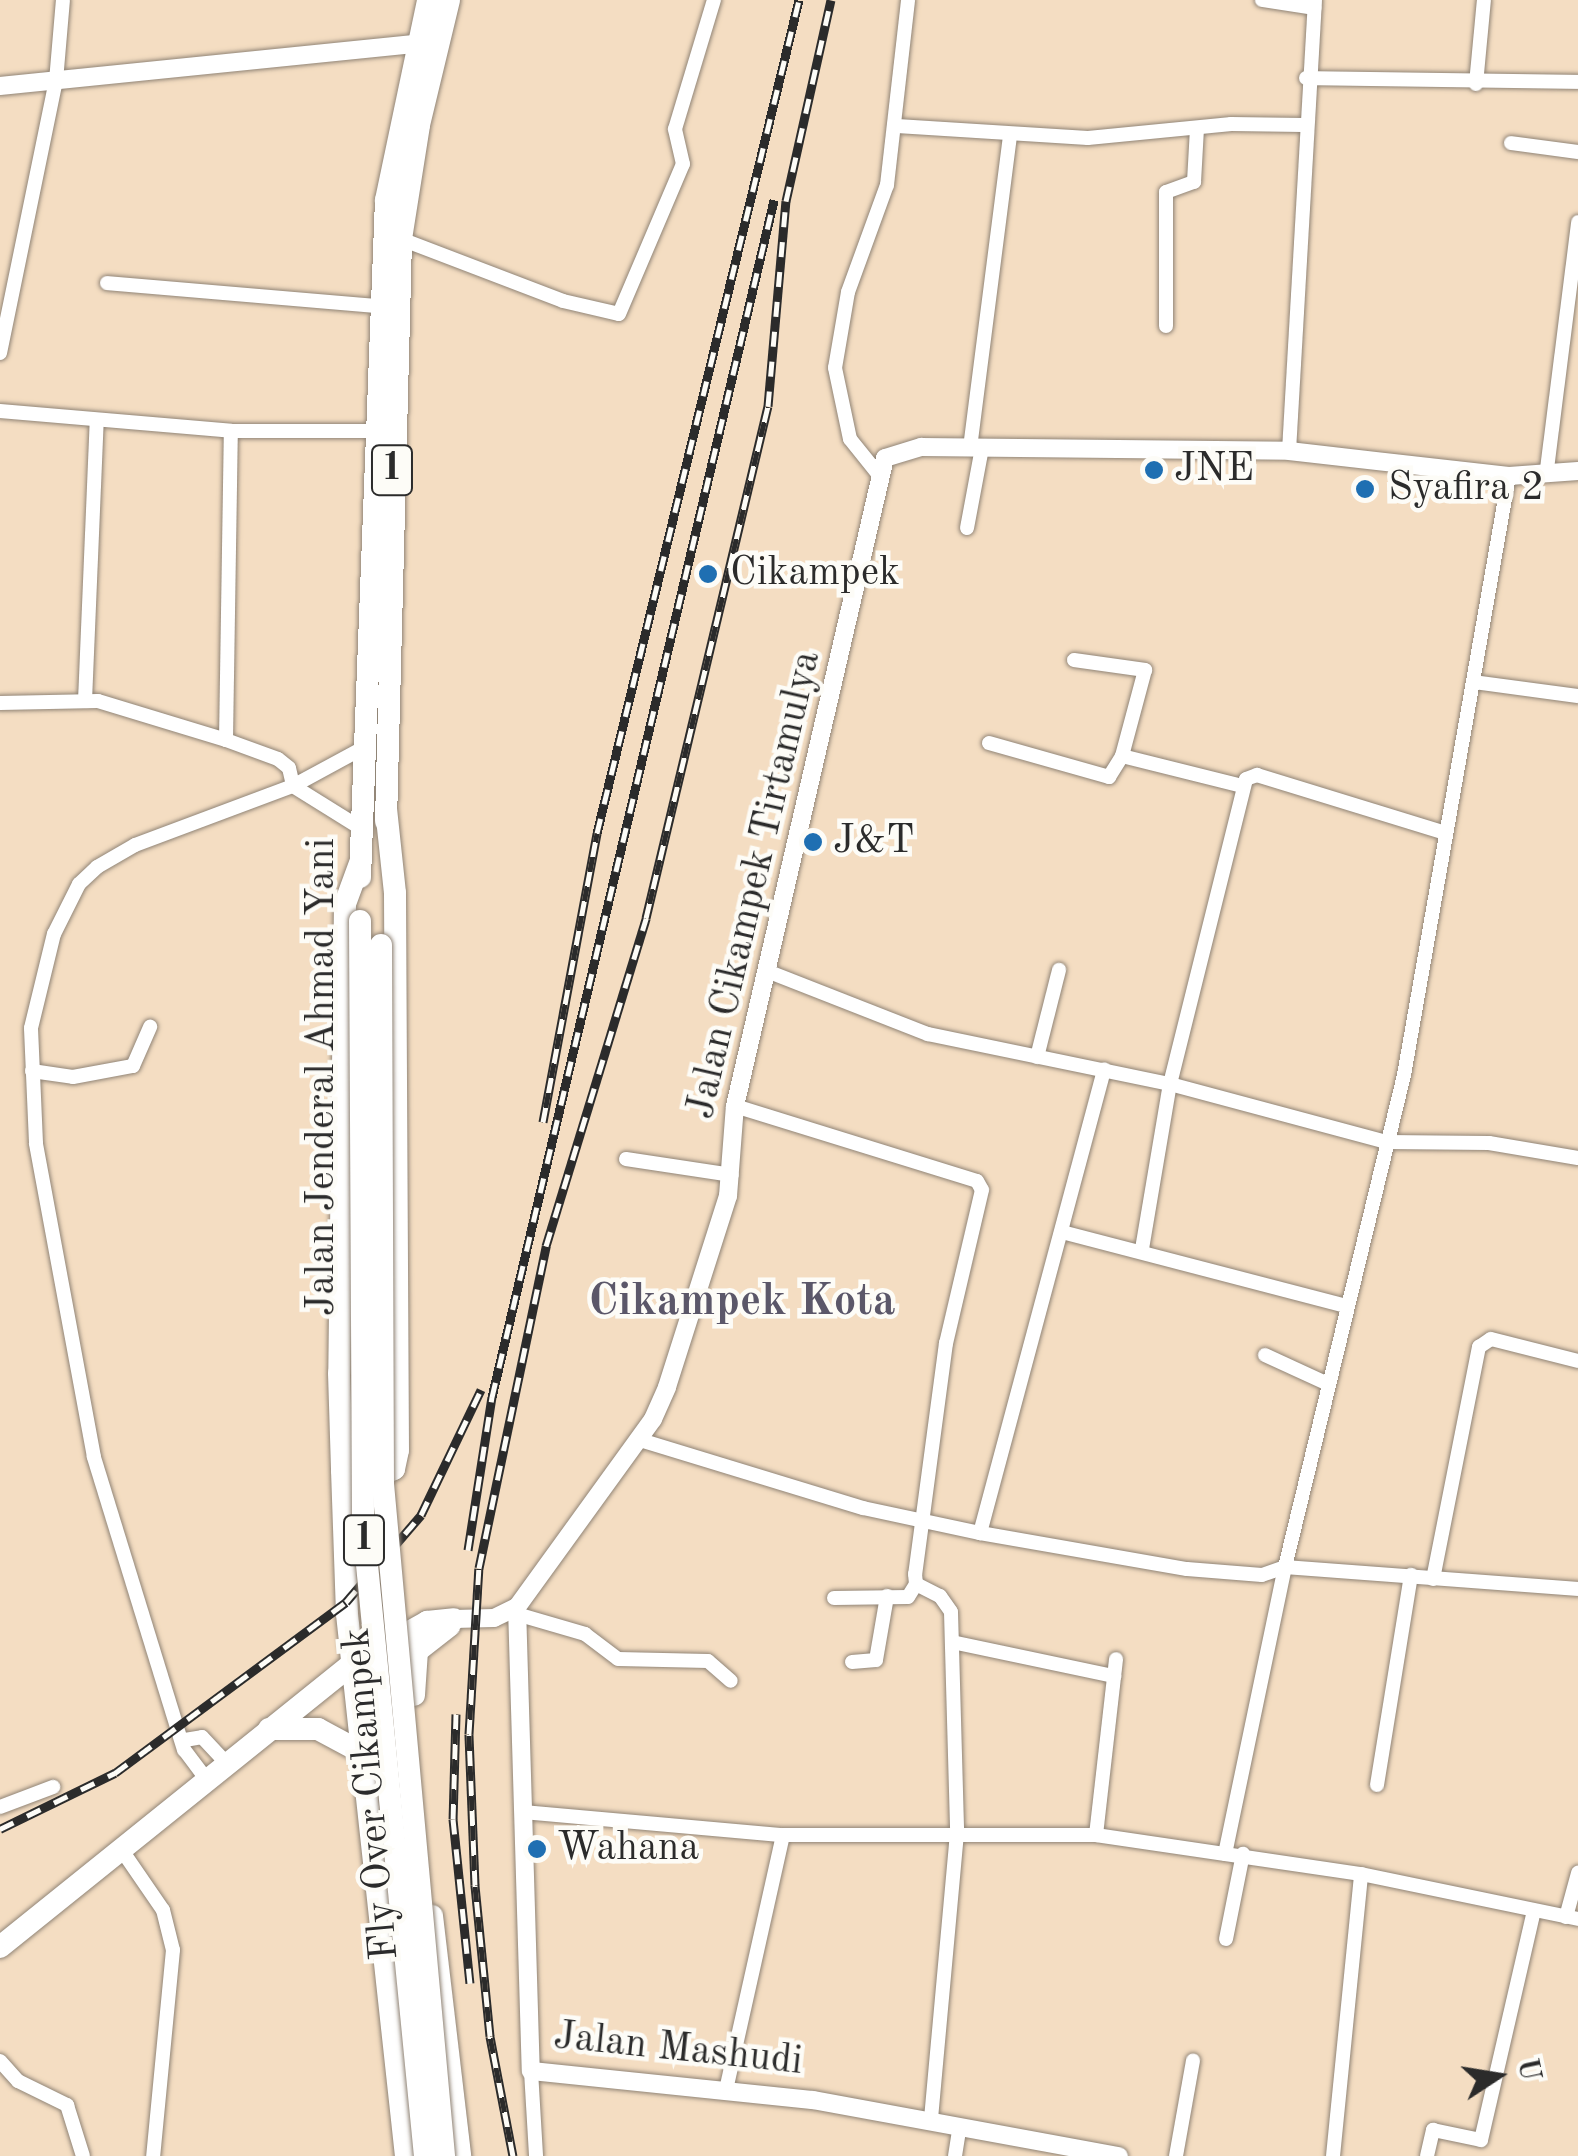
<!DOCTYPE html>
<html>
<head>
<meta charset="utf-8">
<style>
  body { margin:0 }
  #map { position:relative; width:1578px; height:2156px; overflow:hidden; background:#f4ddc2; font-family:"Old Standard TT",serif }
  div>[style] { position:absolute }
  .roads { filter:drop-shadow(0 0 2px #908476) drop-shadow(0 0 2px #908476) }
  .minor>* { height:14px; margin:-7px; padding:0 7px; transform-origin:7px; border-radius:7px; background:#fff }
  .tertiary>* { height:18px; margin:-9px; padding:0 9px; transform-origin:9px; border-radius:9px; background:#fff }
  .trunk>* { height:22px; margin:-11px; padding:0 11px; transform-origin:11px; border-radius:11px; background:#fff }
  .rail>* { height:9px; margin-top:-4.5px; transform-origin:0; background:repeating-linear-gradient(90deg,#fdfcf7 0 15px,#2b2b2b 0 30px); box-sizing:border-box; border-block:2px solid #2b2b2b }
  .bridges { filter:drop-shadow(0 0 2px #908476) drop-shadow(0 0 2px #908476) }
  .trunk-bridge>* { height:22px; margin:-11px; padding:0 11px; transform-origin:11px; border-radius:11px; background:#fff }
  .dots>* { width:28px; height:28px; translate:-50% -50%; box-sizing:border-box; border:5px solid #fdfcf7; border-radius:50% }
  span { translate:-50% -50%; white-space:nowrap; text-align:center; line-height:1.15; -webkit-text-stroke:9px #fdfcf7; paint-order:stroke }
  .shield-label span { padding:2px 8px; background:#fdfcf7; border:2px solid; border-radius:8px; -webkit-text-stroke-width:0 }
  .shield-label { font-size:38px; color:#2b2b2b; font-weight:700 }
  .poi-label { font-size:40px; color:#2b2b2b }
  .left { translate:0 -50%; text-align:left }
  .street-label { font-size:40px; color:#2b2b2b }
  .quarter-label { font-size:45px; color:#5b5769; font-weight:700 }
  .north { position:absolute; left:1448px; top:2026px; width:100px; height:100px; -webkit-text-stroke:8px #fdfcf7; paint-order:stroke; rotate:78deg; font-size:28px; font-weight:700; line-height:40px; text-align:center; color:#2b2b2b }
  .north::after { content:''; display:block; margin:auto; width:35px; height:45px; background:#2b2b2b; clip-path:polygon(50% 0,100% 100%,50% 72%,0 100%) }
</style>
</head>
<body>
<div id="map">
  <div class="roads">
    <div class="minor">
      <i style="left:1262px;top:0;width:53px;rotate:8.7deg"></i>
      <i style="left:1306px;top:78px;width:272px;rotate:0.8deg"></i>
      <i style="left:1476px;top:84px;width:84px;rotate:-84.6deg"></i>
      <i style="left:897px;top:126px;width:191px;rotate:3.6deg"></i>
      <i style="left:1088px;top:138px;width:144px;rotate:-5.6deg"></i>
      <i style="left:1231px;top:124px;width:72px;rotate:0.8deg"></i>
      <i style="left:1511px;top:143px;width:68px;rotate:7.7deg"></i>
      <i style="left:401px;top:239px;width:173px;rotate:20.9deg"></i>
      <i style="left:563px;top:301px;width:57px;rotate:13.1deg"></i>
      <i style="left:619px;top:314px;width:163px;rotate:-66.9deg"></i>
      <i style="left:683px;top:164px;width:36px;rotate:-103deg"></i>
      <i style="left:675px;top:129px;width:135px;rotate:-73.2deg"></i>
      <i style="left:107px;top:283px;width:272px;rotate:4.9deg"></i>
      <i style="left:1166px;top:326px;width:134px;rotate:-90deg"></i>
      <i style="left:1166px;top:192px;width:30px;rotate:-20deg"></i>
      <i style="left:1194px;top:182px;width:53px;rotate:-86.8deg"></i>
      <i style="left:0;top:353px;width:278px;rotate:-78.4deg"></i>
      <i style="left:56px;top:81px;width:81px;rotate:-85.1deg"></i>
      <i style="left:0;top:411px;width:232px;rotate:4.9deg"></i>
      <i style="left:231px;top:431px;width:141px"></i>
      <i style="left:970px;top:448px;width:314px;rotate:-82.7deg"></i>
      <i style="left:1289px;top:451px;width:452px;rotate:-86.7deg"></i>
      <i style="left:1547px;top:469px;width:249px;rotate:-82.8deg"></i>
      <i style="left:879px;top:475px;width:46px;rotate:-128.9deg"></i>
      <i style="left:850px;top:439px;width:73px;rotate:-101.9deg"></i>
      <i style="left:835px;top:368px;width:77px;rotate:-80.3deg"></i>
      <i style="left:848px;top:292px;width:114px;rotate:-70deg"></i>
      <i style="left:887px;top:185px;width:186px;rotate:-83.5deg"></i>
      <i style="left:967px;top:528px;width:81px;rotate:-79.4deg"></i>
      <i style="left:1074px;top:660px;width:72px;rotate:8deg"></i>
      <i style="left:1145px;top:670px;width:89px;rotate:105deg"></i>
      <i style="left:1122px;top:756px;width:124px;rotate:14deg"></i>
      <i style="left:1474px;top:682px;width:105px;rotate:7.7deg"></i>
      <i style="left:85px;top:701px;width:281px;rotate:-87.6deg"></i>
      <i style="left:0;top:703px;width:98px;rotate:-1.2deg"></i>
      <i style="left:98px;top:701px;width:134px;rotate:16.9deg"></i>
      <i style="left:226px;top:740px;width:55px;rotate:20.1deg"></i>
      <i style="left:278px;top:759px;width:14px;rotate:39deg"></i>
      <i style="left:289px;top:768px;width:18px;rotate:77deg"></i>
      <i style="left:293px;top:786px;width:81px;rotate:31.9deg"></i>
      <i style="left:226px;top:740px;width:309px;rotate:-89.1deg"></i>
      <i style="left:989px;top:743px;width:125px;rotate:15.8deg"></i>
      <i style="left:1109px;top:777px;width:25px;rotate:-58deg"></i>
      <i style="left:767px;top:971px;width:173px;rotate:21.4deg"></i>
      <i style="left:928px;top:1034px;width:247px;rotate:11.7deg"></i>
      <i style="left:1170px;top:1084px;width:225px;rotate:15deg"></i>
      <i style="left:1387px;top:1142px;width:102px;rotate:0.6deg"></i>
      <i style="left:1489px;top:1143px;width:90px;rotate:9.6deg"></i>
      <i style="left:1037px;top:1057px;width:90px;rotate:-75.8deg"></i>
      <i style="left:32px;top:1071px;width:41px;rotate:8.3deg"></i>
      <i style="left:73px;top:1077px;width:61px;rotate:-10.4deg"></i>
      <i style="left:133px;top:1066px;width:43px;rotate:-66.4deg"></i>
      <i style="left:735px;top:1106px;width:253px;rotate:17.2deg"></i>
      <i style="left:977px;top:1181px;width:10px;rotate:61deg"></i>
      <i style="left:982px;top:1190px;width:157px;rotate:103.2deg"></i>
      <i style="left:946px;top:1343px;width:233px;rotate:97.6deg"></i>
      <i style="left:915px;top:1574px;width:10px;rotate:84deg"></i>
      <i style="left:916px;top:1584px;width:27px;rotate:27deg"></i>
      <i style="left:940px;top:1596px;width:19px;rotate:55deg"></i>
      <i style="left:951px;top:1612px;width:221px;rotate:88.4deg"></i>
      <i style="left:957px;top:1833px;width:287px;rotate:95.2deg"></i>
      <i style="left:626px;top:1159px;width:107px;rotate:8.6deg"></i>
      <i style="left:1062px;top:1232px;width:294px;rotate:14.6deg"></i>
      <i style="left:1142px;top:1249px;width:167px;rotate:-80.4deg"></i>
      <i style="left:1170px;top:1084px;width:314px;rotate:-76deg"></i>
      <i style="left:1246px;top:779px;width:12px;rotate:-20deg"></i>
      <i style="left:1257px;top:775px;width:197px;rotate:17.1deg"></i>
      <i style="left:1265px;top:1355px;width:69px;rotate:24.7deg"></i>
      <i style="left:637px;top:1439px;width:236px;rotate:17deg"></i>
      <i style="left:863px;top:1508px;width:120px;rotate:12.1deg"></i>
      <i style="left:980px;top:1533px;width:210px;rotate:9.9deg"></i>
      <i style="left:1187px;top:1569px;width:75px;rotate:4.6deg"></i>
      <i style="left:1262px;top:1575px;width:24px;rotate:-19deg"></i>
      <i style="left:1285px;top:1567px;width:506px;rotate:-76.4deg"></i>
      <i style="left:1404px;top:1075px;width:608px;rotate:-80.06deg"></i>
      <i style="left:980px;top:1533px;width:480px;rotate:-75deg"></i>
      <i style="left:1433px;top:1579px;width:237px;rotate:-78.8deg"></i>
      <i style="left:1479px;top:1347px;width:14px;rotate:-34deg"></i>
      <i style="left:1491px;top:1339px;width:90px;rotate:14.2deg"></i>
      <i style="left:834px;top:1598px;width:74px;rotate:-0.8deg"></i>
      <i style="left:908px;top:1597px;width:15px;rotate:-58deg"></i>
      <i style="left:520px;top:1615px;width:68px;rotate:16.3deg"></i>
      <i style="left:585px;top:1634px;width:41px;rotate:37.1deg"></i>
      <i style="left:618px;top:1659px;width:90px;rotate:1.3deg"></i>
      <i style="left:708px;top:1661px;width:30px;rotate:41deg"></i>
      <i style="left:952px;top:1642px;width:166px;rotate:11.9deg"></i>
      <i style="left:852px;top:1662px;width:24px;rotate:-5deg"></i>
      <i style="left:876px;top:1660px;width:65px;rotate:-80.2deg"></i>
      <i style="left:185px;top:1740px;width:17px;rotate:-10deg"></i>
      <i style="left:202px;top:1737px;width:37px;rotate:47deg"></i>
      <i style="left:207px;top:1780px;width:38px;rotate:-127deg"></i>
      <i style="left:184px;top:1750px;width:307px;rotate:-107.1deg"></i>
      <i style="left:94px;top:1457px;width:319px;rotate:-100.5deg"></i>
      <i style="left:36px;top:1143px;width:115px;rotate:-92.5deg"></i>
      <i style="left:31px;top:1028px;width:97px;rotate:-76.3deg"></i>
      <i style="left:54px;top:934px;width:56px;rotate:-63.4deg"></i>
      <i style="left:79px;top:884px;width:25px;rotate:-43deg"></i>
      <i style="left:97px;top:867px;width:44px;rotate:-30.1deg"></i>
      <i style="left:135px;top:845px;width:169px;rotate:-20.5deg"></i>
      <i style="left:293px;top:786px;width:80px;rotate:-28.5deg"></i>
      <i style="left:1377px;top:1785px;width:213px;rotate:-80.8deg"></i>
      <i style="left:0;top:1807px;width:57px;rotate:-20.7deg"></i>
      <i style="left:523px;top:1812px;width:261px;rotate:5.1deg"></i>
      <i style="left:783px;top:1835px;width:313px"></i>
      <i style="left:1096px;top:1835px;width:268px;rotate:8.4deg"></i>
      <i style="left:1361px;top:1874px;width:222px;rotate:11.7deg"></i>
      <i style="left:1096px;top:1835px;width:177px;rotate:-83.5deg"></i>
      <i style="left:121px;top:1849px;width:74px;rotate:55.5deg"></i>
      <i style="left:163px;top:1910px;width:41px;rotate:76deg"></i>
      <i style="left:173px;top:1950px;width:207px;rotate:95.5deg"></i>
      <i style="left:1225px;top:1854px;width:293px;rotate:-78.2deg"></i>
      <i style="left:1285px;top:1567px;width:294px;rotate:4.3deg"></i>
      <i style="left:1566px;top:1917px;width:46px;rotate:-74.7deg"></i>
      <i style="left:1226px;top:1939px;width:87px;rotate:-78.7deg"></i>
      <i style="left:0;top:2061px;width:27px;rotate:48deg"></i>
      <i style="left:18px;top:2081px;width:55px;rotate:26.1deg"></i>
      <i style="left:67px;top:2105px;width:53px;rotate:72.6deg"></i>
      <i style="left:531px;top:2071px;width:85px;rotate:86.6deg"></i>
      <i style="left:726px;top:2090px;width:261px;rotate:-77.4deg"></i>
      <i style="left:955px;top:2156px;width:30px;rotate:-81deg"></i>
      <i style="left:1176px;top:2156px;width:97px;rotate:-79.9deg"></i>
      <i style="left:1333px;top:2156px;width:283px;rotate:-84.3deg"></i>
      <i style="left:1427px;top:2156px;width:27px;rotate:-77deg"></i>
      <i style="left:1433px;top:2130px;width:49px;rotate:11.8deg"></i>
      <i style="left:1481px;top:2140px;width:235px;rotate:-77deg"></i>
    </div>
    <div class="tertiary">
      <i style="left:0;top:86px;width:416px;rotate:-5.8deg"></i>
      <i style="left:414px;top:44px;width:13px;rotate:27deg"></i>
      <i style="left:517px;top:1607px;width:464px;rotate:88.3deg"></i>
      <i style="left:531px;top:2071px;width:283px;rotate:5.9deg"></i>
      <i style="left:813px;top:2100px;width:311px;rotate:10.4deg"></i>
      <i style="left:454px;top:1619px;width:40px;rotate:-1.4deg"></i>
      <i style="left:494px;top:1618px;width:25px;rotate:-26deg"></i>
      <i style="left:517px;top:1607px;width:232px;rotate:-54.1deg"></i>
      <i style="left:653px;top:1419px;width:35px;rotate:-66deg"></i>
      <i style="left:667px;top:1387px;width:201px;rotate:-72.3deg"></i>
      <i style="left:728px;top:1196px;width:90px;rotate:-85.6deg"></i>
      <i style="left:735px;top:1106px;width:665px;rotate:-76.97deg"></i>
      <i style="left:885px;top:458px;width:38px;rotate:-17deg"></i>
      <i style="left:921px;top:447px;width:368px;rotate:0.6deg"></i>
      <i style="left:1289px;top:451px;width:221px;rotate:6.5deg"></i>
      <i style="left:1509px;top:476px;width:69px;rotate:-4.1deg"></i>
    </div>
    <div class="trunk">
      <i style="left:386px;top:821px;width:582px;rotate:-88.52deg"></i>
      <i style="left:401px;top:239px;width:115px;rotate:-81deg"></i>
      <i style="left:419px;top:125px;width:129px;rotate:-76.5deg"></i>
      <i style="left:360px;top:863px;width:44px;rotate:110.1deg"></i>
      <i style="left:345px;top:904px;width:469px;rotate:90.7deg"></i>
      <i style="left:339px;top:1373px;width:97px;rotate:88.2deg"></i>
      <i style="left:342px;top:1470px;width:27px;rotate:27deg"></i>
      <i style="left:366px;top:1482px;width:31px;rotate:-25deg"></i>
      <i style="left:394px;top:1469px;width:19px;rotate:-78deg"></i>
      <i style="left:398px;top:1450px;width:557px;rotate:-90.31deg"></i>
      <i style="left:395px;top:893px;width:84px;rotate:-96.1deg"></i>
      <i style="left:360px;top:877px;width:677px;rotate:-87.8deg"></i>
      <i style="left:386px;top:200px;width:204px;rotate:-78.1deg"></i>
      <i style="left:342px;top:1470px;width:144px;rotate:88deg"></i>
      <i style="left:347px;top:1614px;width:545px;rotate:83.79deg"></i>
      <i style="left:414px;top:1695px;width:44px;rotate:-86.1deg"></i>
      <i style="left:417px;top:1651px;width:41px;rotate:-38deg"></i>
      <i style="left:269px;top:1729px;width:49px"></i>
      <i style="left:318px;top:1729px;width:61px;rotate:28.2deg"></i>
      <i style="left:432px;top:1916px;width:242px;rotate:83.3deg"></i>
      <i style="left:0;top:1947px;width:453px;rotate:-38.8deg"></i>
      <i style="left:353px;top:1663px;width:85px;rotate:-29deg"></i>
      <i style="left:427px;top:1622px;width:27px;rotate:-6deg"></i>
    </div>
  </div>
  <div class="rail">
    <i style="left:543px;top:1122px;width:294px;rotate:-79.4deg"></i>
    <i style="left:597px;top:833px;width:857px;rotate:-76.37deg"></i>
    <i style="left:468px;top:1550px;width:155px;rotate:-81.1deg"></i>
    <i style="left:492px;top:1397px;width:1230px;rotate:-76.74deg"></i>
    <i style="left:456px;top:1714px;width:105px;rotate:91.6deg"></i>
    <i style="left:453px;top:1819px;width:165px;rotate:84.1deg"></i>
    <i style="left:0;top:1829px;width:128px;rotate:-26deg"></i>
    <i style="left:115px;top:1773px;width:287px;rotate:-36.5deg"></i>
    <i style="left:346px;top:1602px;width:115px;rotate:-49.2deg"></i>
    <i style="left:421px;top:1515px;width:139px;rotate:-64.4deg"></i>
    <i style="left:513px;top:2156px;width:122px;rotate:-100.9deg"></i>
    <i style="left:490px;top:2036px;width:152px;rotate:-95.7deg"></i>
    <i style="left:475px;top:1885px;width:151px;rotate:-92.3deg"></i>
    <i style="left:469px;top:1734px;width:166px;rotate:-86.6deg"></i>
    <i style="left:479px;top:1568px;width:329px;rotate:-78.2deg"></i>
    <i style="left:546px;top:1246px;width:343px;rotate:-73deg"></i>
    <i style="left:646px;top:918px;width:526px;rotate:-76.6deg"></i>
    <i style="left:768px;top:406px;width:206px;rotate:-85deg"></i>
    <i style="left:786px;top:201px;width:206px;rotate:-77.4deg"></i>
  </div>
  <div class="bridges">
    <div class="trunk-bridge">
      <i style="left:360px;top:921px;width:603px;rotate:89.71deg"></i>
      <i style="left:363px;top:1524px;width:635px;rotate:84.4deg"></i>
      <i style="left:381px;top:945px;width:539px;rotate:89.79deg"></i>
      <i style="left:383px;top:1484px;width:675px;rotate:84.81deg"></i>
    </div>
  </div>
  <div class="dots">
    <i style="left:1154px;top:470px;background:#1f6fb2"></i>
    <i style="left:1365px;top:489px;background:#1f6fb2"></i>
    <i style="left:708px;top:574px;background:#1f6fb2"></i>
    <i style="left:813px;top:842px;background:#1f6fb2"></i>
    <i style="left:537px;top:1849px;background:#1f6fb2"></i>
  </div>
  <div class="shield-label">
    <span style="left:392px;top:470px">1</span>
    <span style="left:364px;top:1540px">1</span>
  </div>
  <div class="poi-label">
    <span class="left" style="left:1174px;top:470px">JNE</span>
    <span class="left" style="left:1388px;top:489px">Syafira 2</span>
    <span class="left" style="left:730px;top:574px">Cikampek</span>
    <span class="left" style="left:833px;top:842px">J&amp;T</span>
    <span class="left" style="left:557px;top:1849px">Wahana</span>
  </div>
  <div class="street-label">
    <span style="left:755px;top:885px;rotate:-77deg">Jalan Cikampek Tirtamulya</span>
    <span style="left:323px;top:1077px;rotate:-90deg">Jalan Jenderal Ahmad Yani</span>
    <span style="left:372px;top:1794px;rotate:-95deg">Fly Over Cikampek</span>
    <span style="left:678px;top:2050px;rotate:6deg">Jalan Mashudi</span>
  </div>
  <div class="quarter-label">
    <span style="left:742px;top:1303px">Cikampek Kota</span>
  </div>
  <div class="north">U</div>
</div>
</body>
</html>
